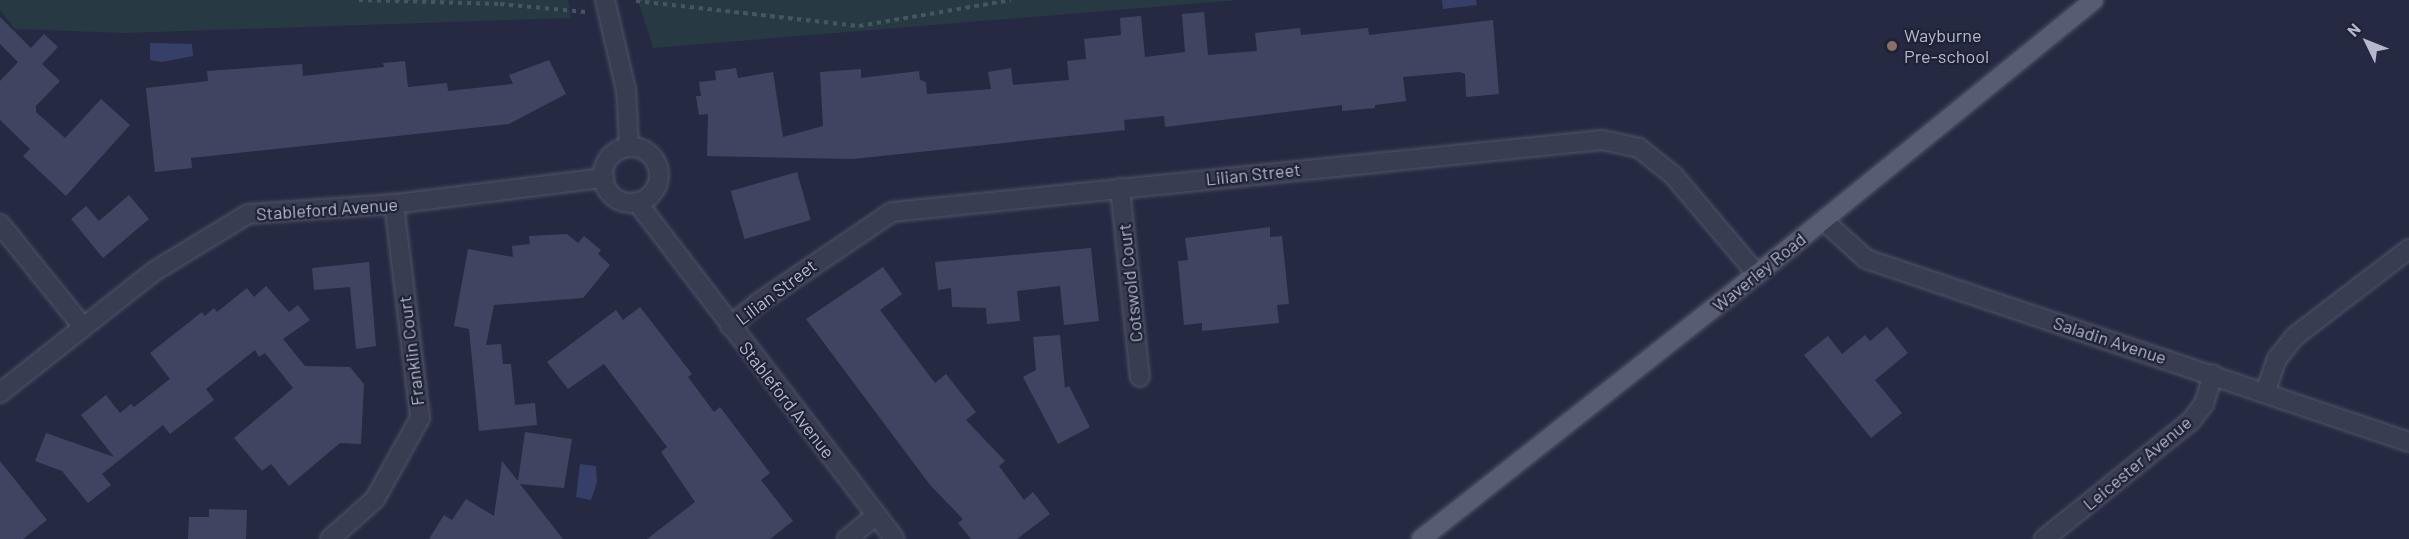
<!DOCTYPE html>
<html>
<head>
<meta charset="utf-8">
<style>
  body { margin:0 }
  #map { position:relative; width:2409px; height:539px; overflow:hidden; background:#252a42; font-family:Barlow,sans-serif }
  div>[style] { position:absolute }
  .green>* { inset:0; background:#273943 }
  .water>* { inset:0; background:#363f68 }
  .building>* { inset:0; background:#3f4560; transform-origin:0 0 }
  .path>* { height:4px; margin-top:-2px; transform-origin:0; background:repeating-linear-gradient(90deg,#455660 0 4.5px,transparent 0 9px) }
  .roads { filter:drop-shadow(0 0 2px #515569) drop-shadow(0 0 2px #515569) }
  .minor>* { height:18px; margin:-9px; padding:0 9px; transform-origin:9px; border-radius:9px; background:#393d52 }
  .minor>.ring { margin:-9px; padding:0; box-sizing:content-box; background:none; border:18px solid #393d52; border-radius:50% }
  .major>* { height:18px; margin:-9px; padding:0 9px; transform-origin:9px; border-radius:9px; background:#575c72 }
  .dots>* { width:16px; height:16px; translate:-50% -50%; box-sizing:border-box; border:3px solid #1e2237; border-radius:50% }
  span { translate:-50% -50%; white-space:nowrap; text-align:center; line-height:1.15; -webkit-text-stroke:4.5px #1e2237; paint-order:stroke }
  .poi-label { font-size:18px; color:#b6b9cc }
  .left { translate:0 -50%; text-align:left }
  .street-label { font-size:18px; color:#b6b9cc }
  .north { position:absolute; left:2337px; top:12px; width:60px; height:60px; -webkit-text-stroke:4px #1e2237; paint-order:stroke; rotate:313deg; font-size:16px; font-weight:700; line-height:24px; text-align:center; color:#b6b9cc }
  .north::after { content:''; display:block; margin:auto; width:21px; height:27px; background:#b6b9cc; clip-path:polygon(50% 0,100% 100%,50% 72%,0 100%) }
</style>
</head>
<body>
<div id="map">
  <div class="green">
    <i style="clip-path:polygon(0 0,568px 0,571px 18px,126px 33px,15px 29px,0 10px)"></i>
    <i style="clip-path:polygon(638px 0,1239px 0,653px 48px)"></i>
  </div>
  <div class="water">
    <i style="clip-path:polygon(1442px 0,1476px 0,1477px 5px,1443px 9px)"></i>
    <i style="clip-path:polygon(150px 43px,192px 44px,193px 56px,162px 62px,150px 60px)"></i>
    <i style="clip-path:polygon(580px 464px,596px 466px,597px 482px,591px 500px,576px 497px)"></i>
  </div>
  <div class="building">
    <i style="clip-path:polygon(1204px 12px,1208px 55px,1257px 51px,1255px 33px,1300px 28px,1301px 35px,1368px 28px,1369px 35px,1493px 20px,1499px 94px,1466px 97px,1465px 74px,1460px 72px,1403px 77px,1406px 101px,1375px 105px,1375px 108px,1342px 111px,1342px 105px,1165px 127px,1164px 116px,1124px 120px,1125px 130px,853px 159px,707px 156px,708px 114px,699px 115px,696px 96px,701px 96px,699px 82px,716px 80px,715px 71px,736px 68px,738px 78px,773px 72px,783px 137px,823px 126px,820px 72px,861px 69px,861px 78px,919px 71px,920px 80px,926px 82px,927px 94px,991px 89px,988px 72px,1011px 68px,1013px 85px,1069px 80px,1067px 61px,1086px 59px,1084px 39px,1121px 35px,1120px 18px,1141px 16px,1145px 57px,1185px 52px,1182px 14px)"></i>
    <i style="clip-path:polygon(0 17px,31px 48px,44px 34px,58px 47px,42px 64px,60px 81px,36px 106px,36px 112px,65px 138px,101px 99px,130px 125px,66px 196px,23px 156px,30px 149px,0 120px,0 81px,18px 62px,0 44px)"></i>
    <i style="clip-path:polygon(549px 60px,566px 94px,509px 124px,191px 158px,192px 168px,155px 172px,146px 88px,208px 81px,207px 71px,302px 64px,303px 76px,384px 67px,383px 63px,405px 61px,408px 87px,447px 83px,448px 91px,513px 84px,509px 75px)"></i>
    <i style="left:797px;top:172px;width:50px;height:69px;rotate:74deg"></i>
    <i style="clip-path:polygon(129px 195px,149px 219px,103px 258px,71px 219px,86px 206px,99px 221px)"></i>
    <i style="clip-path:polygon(1270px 227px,1270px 237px,1282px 236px,1289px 304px,1277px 305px,1279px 323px,1202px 331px,1202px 323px,1184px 325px,1178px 261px,1188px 260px,1185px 238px)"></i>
    <i style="clip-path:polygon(567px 234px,578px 243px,584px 236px,601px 250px,598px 254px,610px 265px,583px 298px,494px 305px,486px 345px,501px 344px,503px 364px,511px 364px,515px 405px,535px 403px,537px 425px,479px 431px,469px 329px,454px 326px,468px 249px,513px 257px,512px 246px,530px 244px,529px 236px)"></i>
    <i style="clip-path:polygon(1091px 248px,1099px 321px,1064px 325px,1060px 286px,1017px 291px,1020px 321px,987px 324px,986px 308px,952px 307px,951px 288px,938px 290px,935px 262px)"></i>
    <i style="clip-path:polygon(369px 262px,376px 346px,356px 349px,350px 287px,314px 290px,312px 268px)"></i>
    <i style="clip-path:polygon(883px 267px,902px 294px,880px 310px,935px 383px,946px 374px,976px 412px,966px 420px,1005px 461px,999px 466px,1024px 500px,1033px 492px,1050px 514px,1017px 539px,971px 539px,958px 523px,963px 519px,930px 485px,806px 319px)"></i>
    <i style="clip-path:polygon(266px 286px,289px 312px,298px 305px,310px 320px,283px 339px,305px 366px,350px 367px,364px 384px,361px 444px,340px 443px,289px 486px,271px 464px,262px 471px,234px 438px,293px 388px,265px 353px,259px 357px,255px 350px,206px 389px,214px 400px,170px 434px,163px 425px,102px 474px,111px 485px,88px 503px,62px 471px,35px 461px,46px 433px,114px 457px,81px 415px,106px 395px,120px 413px,131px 404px,134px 407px,170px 379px,150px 353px,202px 312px,205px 316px,214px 308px,217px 312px,247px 288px,254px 297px)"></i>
    <i style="clip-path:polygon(640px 307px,692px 374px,688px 377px,714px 412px,720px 407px,770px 473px,761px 480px,793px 521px,770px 539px,647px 539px,695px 502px,661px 452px,667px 447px,604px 364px,568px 389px,547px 362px,616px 310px,623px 320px)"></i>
    <i style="clip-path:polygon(1887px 327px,1908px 353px,1875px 380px,1902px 413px,1871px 438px,1804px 355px,1828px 336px,1842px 354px,1865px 335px,1870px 341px)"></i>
    <i style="clip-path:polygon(1060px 335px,1065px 388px,1069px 386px,1090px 427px,1058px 444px,1023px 377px,1036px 370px,1033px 337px)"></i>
    <i style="clip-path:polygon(525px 432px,572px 439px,564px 488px,520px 484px,563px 539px,429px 539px,444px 515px,452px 520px,466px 499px,494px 516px,502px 461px,518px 481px)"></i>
    <i style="clip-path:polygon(0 461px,47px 520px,23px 539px,0 539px)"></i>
    <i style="clip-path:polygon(209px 509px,247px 510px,246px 539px,188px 539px,189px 517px,209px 517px)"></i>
  </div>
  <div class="path">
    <i style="left:359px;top:0;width:141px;rotate:1.6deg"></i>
    <i style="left:500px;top:4px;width:86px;rotate:5.3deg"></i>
    <i style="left:636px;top:1px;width:224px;rotate:6.4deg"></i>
    <i style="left:859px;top:26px;width:154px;rotate:-9.7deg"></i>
  </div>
  <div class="roads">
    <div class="minor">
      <i style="left:605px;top:0;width:92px;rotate:76.9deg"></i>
      <i style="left:626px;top:90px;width:57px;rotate:87deg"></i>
      <i class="ring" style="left:603px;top:147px;width:38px;height:38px"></i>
      <i style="left:1120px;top:188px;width:190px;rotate:84deg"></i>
      <i style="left:637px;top:202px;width:424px;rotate:52.6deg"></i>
      <i style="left:1823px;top:220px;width:58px;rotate:42.2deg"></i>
      <i style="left:1866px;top:259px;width:573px;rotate:18.62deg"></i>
      <i style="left:0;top:224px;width:132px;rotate:51.1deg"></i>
      <i style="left:730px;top:326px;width:36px;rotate:-39deg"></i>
      <i style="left:758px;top:303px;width:162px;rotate:-34.2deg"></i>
      <i style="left:892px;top:212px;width:714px;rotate:-5.79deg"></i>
      <i style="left:1602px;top:140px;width:38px;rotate:12deg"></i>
      <i style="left:1639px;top:148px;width:43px;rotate:38.5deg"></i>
      <i style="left:1673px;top:175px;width:130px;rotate:49.7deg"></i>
      <i style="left:0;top:393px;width:195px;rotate:-38.3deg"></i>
      <i style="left:153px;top:272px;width:111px;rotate:-31.4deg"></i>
      <i style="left:248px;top:214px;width:146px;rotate:-3.9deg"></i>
      <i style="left:394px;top:204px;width:212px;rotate:-7.1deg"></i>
      <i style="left:2265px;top:393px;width:36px;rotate:-71deg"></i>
      <i style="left:2277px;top:359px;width:28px;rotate:-52deg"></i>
      <i style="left:2294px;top:337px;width:145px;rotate:-37.4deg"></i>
      <i style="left:330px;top:539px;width:60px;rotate:-41.6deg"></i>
      <i style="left:375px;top:499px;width:93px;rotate:-60.9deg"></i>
      <i style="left:420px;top:418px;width:216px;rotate:-96.9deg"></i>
      <i style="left:847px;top:539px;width:38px;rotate:-39deg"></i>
      <i style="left:2044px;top:539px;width:189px;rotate:-38.8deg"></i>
      <i style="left:2191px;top:421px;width:21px;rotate:-53deg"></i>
      <i style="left:2204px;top:404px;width:31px;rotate:-73deg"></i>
    </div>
    <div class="major">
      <i style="left:1421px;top:539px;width:428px;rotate:-38.3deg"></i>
      <i style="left:1757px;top:274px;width:434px;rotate:-39.1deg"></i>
    </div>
  </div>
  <div class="dots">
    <i style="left:1892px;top:46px;background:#8d6e63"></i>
  </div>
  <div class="poi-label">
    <span class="left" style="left:1904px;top:46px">Wayburne<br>Pre-school</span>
  </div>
  <div class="street-label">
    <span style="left:1253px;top:174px;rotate:-6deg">Lilian Street</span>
    <span style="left:327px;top:209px;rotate:-4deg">Stableford Avenue</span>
    <span style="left:1759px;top:272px;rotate:-39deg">Waverley Road</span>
    <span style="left:1130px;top:283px;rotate:-96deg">Cotswold Court</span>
    <span style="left:776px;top:292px;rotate:-37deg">Lilian Street</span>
    <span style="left:2110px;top:340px;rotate:18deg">Saladin Avenue</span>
    <span style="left:411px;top:351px;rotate:-97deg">Franklin Court</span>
    <span style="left:787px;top:400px;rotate:52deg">Stableford Avenue</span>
    <span style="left:2137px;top:463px;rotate:-40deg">Leicester Avenue</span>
  </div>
  <div class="north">N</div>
</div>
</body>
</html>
